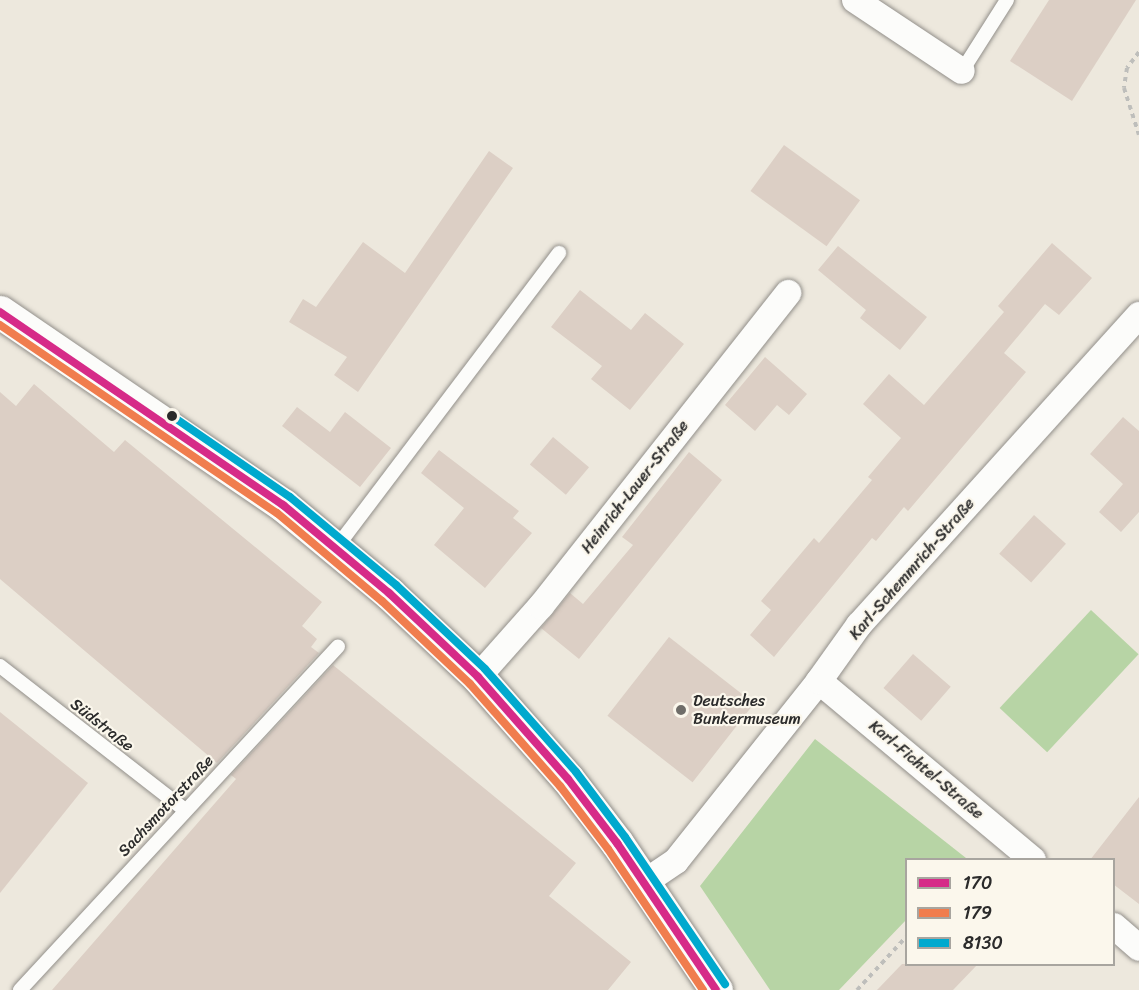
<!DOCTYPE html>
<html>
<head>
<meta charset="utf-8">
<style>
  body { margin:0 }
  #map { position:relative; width:1139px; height:990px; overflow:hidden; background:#ede8dd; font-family:Sriracha,sans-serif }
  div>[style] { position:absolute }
  .green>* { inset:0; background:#b7d4a5; transform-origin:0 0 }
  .building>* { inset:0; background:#dccfc5; transform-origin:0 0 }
  .path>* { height:4px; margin-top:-2px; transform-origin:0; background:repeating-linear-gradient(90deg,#bebebb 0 4.5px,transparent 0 9px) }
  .roads { filter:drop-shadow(0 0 2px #928f8a) drop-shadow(0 0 2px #928f8a) }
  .service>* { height:14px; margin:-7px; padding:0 7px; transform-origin:7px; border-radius:7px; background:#fcfcfa }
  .minor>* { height:26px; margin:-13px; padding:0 13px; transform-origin:13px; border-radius:13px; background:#fcfcfa }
  .secondary>* { height:33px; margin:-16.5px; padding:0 16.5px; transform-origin:16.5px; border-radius:16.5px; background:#fcfcfa }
  .bus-1>* { height:8px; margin:-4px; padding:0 4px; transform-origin:4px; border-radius:4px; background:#d62b88 }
  .bus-2>* { height:8px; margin:-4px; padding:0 4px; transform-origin:4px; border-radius:4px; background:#f07d4e }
  .bus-3>* { height:8px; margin:-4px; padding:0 4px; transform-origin:4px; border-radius:4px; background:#00a9ce }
  .dots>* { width:16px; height:16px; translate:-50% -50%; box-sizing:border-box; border:3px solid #fbf7ec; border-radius:50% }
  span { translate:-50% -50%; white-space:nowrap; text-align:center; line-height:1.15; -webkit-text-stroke:4.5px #fbf7ec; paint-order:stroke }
  .street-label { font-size:16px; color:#2b2b2b }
  .poi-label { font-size:16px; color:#2b2b2b }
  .left { translate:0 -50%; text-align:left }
  .legend { position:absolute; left:905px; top:858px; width:210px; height:108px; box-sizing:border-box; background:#fbf7ec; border:2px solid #a8a59f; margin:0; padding:8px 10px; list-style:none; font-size:18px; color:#2b2b2b }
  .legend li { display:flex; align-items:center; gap:12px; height:30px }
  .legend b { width:30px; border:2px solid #a8a59f }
</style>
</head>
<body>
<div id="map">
  <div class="green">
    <i style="left:1091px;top:610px;width:65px;height:134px;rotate:43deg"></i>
    <i style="clip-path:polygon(815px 739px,966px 858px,906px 860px,906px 920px,839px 990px,770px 990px,700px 886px)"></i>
  </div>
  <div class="building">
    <i style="clip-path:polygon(1049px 0,1136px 0,1072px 101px,1010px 61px)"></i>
    <i style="left:784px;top:145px;width:94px;height:57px;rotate:36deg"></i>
    <i style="clip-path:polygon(489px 151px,513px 168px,358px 392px,334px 375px,347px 357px,289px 322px,303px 299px,316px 307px,363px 242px,405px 273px)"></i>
    <i style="clip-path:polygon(1052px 243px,1092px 278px,1059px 315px,1045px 304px,1004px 353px,1026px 372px,908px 511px,904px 507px,876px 541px,872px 538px,774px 657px,750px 635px,771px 610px,761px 601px,814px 538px,819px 543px,872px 480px,868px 477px,901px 438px,863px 404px,889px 374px,924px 405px,1004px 312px,998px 306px)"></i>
    <i style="clip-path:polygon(838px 246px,927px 317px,900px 350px,860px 318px,866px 310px,818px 270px)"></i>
    <i style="clip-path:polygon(580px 290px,631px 330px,645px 313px,684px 344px,630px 410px,591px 379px,602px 366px,551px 327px)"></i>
    <i style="clip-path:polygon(765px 357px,807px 394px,789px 415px,777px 405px,755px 431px,725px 405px)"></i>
    <i style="clip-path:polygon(34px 384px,114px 452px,125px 440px,322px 602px,302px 626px,317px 639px,311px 647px,319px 653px,217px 763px,0 579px,0 392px,16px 406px)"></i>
    <i style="clip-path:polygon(297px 407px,330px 432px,345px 412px,391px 448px,360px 487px,282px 426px)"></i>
    <i style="clip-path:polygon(1123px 417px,1139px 431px,1139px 512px,1121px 532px,1099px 512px,1123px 484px,1090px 454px)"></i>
    <i style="left:553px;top:437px;width:47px;height:36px;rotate:40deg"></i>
    <i style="clip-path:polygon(439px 450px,519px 511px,513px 518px,532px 533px,485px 588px,434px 545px,464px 508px,421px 473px)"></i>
    <i style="clip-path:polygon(689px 452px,722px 480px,579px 659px,541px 628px,570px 593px,583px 604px,633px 545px,622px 537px)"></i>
    <i style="left:1034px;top:515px;width:43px;height:52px;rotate:42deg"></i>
    <i style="left:669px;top:637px;width:108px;height:100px;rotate:38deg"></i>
    <i style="left:913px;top:654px;width:50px;height:45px;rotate:41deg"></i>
    <i style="clip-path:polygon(333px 665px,576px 863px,549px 896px,631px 962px,608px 990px,52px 990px,236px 779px,231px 775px)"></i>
    <i style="clip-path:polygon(0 712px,88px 783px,0 893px)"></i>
    <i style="clip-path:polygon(1139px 797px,1139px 904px,1113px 884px,1113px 860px,1090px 860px)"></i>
    <i style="clip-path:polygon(902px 964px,978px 964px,953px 990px,877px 990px)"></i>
  </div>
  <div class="path">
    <i style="left:1139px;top:52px;width:20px;rotate:127deg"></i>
    <i style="left:1127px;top:68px;width:20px;rotate:99deg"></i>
    <i style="left:1124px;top:88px;width:49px;rotate:72.3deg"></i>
    <i style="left:857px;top:990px;width:72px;rotate:-47.2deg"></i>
  </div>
  <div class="roads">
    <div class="service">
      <i style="left:962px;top:71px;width:84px;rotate:-57.6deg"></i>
      <i style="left:336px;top:548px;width:370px;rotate:-52.9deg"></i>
      <i style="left:0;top:666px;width:233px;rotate:37.9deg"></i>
      <i style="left:20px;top:990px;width:468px;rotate:-47.2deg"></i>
    </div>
    <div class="minor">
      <i style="left:855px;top:0;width:128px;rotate:33.6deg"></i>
      <i style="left:478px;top:677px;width:95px;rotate:-48.4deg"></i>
      <i style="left:541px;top:606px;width:399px;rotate:-51.7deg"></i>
      <i style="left:819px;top:681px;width:279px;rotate:39.9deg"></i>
      <i style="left:645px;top:882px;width:37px;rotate:-34deg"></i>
      <i style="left:676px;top:861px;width:230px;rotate:-51.5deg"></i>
      <i style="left:819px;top:681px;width:69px;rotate:-54.5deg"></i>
      <i style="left:859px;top:625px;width:418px;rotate:-47.9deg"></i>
      <i style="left:1114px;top:926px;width:33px;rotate:41deg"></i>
    </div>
    <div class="secondary">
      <i style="left:0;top:312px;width:343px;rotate:34.3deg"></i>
      <i style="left:283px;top:505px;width:138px;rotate:39.7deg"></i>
      <i style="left:389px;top:593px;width:122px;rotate:43.3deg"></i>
      <i style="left:478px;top:677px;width:136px;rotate:48.6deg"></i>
      <i style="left:568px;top:779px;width:81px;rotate:52.6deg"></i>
      <i style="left:617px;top:843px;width:177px;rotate:56deg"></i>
    </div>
  </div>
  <div class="bus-1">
    <i style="left:0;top:312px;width:343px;rotate:34.3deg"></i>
    <i style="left:283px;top:505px;width:138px;rotate:39.7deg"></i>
    <i style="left:389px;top:593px;width:122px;rotate:43.3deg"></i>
    <i style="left:478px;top:677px;width:136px;rotate:48.6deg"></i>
    <i style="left:568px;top:779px;width:81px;rotate:52.6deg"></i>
    <i style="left:617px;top:843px;width:177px;rotate:56deg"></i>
  </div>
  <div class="bus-2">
    <i style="left:0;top:325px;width:335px;rotate:34.2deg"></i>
    <i style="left:277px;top:513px;width:137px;rotate:40deg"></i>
    <i style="left:382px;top:601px;width:121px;rotate:43.3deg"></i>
    <i style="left:470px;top:684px;width:136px;rotate:48.6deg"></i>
    <i style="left:560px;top:786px;width:79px;rotate:52.7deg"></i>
    <i style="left:608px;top:849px;width:170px;rotate:56deg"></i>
  </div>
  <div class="bus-3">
    <i style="left:172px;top:416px;width:143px;rotate:34.5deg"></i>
    <i style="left:290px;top:497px;width:138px;rotate:39.7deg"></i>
    <i style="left:396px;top:585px;width:122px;rotate:43.3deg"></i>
    <i style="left:485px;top:669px;width:137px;rotate:48.5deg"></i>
    <i style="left:576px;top:772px;width:81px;rotate:53deg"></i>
    <i style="left:625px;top:837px;width:178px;rotate:55.8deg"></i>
  </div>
  <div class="dots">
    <i style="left:172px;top:416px;background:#2b2b2b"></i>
    <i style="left:681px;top:710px;background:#6f6d69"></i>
  </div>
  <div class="street-label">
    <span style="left:635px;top:487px;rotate:-52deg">Heinrich-Lauer-Straße</span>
    <span style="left:912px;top:569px;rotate:-49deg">Karl-Schemmrich-Straße</span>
    <span style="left:102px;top:725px;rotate:38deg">Südstraße</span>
    <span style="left:926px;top:770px;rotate:40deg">Karl-Fichtel-Straße</span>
    <span style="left:166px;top:806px;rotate:-47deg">Sachsmotorstraße</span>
  </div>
  <div class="poi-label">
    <span class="left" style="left:693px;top:710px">Deutsches<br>Bunkermuseum</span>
  </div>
  <ul class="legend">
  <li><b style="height:8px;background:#d62b88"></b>170</li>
  <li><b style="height:8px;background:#f07d4e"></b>179</li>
  <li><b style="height:8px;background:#00a9ce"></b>8130</li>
  </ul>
</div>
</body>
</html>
